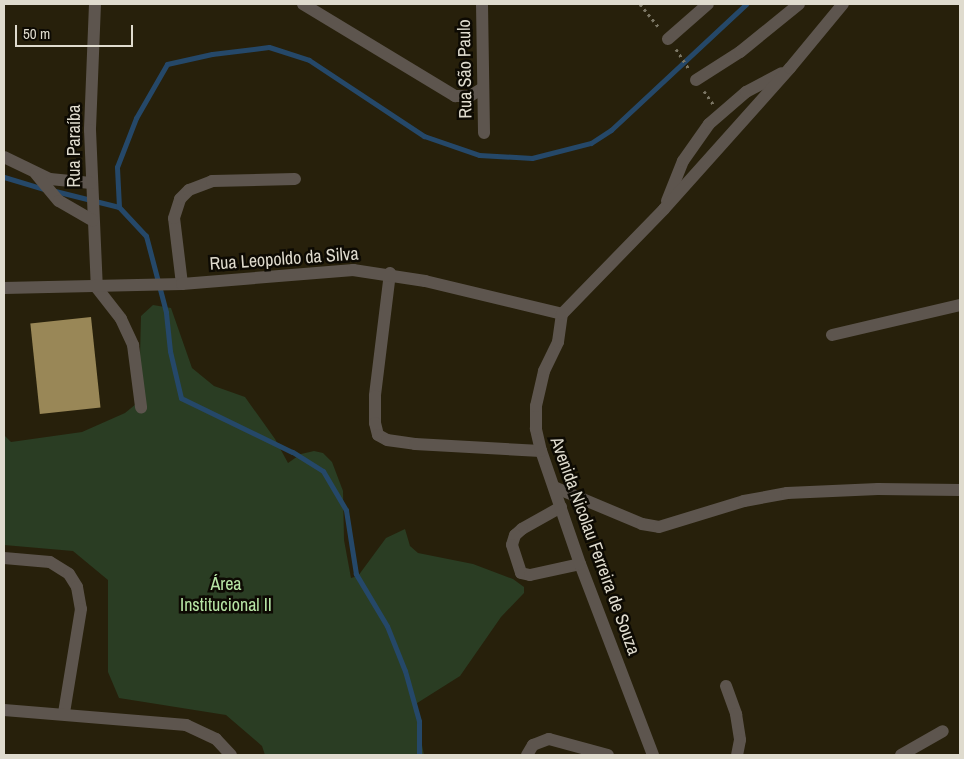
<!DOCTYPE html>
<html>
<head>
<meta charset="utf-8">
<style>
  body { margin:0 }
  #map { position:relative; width:964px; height:759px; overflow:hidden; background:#27200b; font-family:"Archivo Narrow",sans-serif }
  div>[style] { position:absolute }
  .green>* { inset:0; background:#2a3d23 }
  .stream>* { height:5px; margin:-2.5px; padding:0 2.5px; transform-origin:2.5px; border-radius:2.5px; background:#254869 }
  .building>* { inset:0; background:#998757; transform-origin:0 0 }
  .path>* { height:3px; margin-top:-1.5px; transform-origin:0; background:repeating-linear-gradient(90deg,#7b7664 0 2.5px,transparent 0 6.5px) }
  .minor>* { height:12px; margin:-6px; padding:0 6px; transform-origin:6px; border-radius:6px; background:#5d554e }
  span { translate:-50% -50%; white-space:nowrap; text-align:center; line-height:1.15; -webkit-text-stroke:5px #0d0a03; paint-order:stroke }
  .street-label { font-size:18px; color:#dfdbce }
  .park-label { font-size:18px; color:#b7e5a5 }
  .frame { position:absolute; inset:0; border:5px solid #dfdbce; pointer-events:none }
  .scale { position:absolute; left:15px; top:25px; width:118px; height:22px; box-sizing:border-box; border:2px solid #dfdbce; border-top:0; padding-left:6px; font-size:15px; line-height:18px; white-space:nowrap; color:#dfdbce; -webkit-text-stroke:4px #0d0a03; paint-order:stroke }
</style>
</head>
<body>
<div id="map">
  <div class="green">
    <i style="clip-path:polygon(153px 305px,171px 308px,192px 368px,214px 386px,245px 397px,275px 439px,288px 463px,301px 454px,314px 451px,323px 453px,332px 462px,343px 491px,344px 540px,351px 578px,358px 576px,386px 538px,405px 529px,410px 546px,418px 553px,473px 564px,513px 579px,524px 587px,524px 593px,501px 617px,460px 676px,414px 705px,424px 755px,265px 755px,262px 746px,226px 715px,119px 698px,108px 672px,108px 580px,73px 551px,4px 545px,4px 435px,11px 442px,82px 432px,125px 413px,136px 404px,139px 396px,141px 316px)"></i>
  </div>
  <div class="stream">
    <i style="left:4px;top:177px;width:42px;rotate:16.7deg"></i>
    <i style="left:55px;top:191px;width:66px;rotate:14deg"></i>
    <i style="left:419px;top:755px;width:34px;rotate:-90deg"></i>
    <i style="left:419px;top:721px;width:52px;rotate:-105.6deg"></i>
    <i style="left:405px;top:671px;width:48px;rotate:-111.8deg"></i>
    <i style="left:387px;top:626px;width:61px;rotate:-120.8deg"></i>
    <i style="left:356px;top:574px;width:65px;rotate:-98.9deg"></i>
    <i style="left:346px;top:510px;width:45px;rotate:-120.5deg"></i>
    <i style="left:323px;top:471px;width:36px;rotate:-148deg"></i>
    <i style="left:292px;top:452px;width:123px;rotate:-154.1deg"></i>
    <i style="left:181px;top:398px;width:48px;rotate:-103.2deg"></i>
    <i style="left:170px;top:351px;width:39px;rotate:-96deg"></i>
    <i style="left:166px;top:312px;width:79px;rotate:-104.7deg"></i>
    <i style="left:146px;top:236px;width:40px;rotate:-133deg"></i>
    <i style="left:119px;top:207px;width:40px;rotate:-92.9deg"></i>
    <i style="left:117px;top:167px;width:53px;rotate:-68.8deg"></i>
    <i style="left:136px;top:118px;width:62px;rotate:-60.1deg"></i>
    <i style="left:167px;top:64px;width:46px;rotate:-12.5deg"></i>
    <i style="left:212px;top:54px;width:57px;rotate:-7deg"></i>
    <i style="left:269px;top:47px;width:42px;rotate:18deg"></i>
    <i style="left:309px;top:60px;width:138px;rotate:33.5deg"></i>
    <i style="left:424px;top:136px;width:58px;rotate:19.1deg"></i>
    <i style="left:479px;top:155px;width:53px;rotate:3.2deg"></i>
    <i style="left:532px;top:158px;width:61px;rotate:-14.3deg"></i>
    <i style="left:591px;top:143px;width:24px;rotate:-33deg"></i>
    <i style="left:611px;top:130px;width:185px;rotate:-43deg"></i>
  </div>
  <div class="building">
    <i style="left:91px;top:317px;width:91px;height:61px;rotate:84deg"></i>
  </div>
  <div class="path">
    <i style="left:640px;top:4px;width:32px;rotate:51deg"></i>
    <i style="left:676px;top:49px;width:24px;rotate:57deg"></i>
    <i style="left:704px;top:91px;width:16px;rotate:55deg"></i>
  </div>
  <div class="minor">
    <i style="left:95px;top:4px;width:126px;rotate:92.3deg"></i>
    <i style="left:90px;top:130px;width:158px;rotate:87.5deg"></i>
    <i style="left:97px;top:288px;width:39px;rotate:52deg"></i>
    <i style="left:121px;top:319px;width:29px;rotate:65deg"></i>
    <i style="left:133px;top:345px;width:63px;rotate:82.6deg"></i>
    <i style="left:303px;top:4px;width:178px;rotate:31.2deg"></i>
    <i style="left:455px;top:96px;width:15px"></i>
    <i style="left:470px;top:96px;width:15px;rotate:-32deg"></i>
    <i style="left:482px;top:4px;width:129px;rotate:89.1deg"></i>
    <i style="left:668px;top:39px;width:53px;rotate:-41.2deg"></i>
    <i style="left:696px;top:80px;width:52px;rotate:-32.5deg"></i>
    <i style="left:740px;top:52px;width:76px;rotate:-39.1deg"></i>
    <i style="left:4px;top:157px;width:51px;rotate:25.6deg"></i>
    <i style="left:50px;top:179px;width:41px;rotate:5.6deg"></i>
    <i style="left:36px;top:174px;width:35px;rotate:50deg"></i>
    <i style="left:59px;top:201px;width:39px;rotate:30deg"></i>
    <i style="left:667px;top:201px;width:43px;rotate:-68.2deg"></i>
    <i style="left:683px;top:161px;width:45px;rotate:-54.9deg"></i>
    <i style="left:709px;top:124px;width:49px;rotate:-40.9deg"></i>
    <i style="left:746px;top:92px;width:40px;rotate:-28deg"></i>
    <i style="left:390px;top:273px;width:124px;rotate:97deg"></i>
    <i style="left:375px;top:396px;width:27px;rotate:90deg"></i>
    <i style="left:375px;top:423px;width:12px;rotate:76deg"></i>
    <i style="left:378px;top:435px;width:10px;rotate:29deg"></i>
    <i style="left:387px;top:440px;width:28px;rotate:8deg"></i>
    <i style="left:415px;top:444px;width:126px;rotate:3.2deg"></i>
    <i style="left:182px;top:284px;width:66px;rotate:-96.9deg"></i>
    <i style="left:174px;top:218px;width:20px;rotate:-72deg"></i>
    <i style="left:180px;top:199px;width:13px;rotate:-45deg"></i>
    <i style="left:189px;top:190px;width:25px;rotate:-21deg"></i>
    <i style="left:212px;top:181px;width:83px;rotate:-1.4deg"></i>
    <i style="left:4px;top:288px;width:178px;rotate:-1.3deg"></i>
    <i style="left:182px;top:284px;width:172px;rotate:-4.7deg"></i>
    <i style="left:353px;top:270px;width:73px;rotate:8.7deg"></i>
    <i style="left:425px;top:281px;width:141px;rotate:13.5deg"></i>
    <i style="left:832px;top:335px;width:131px;rotate:-13.2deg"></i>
    <i style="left:554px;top:487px;width:95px;rotate:22.8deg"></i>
    <i style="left:642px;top:524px;width:17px;rotate:10deg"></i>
    <i style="left:659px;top:527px;width:89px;rotate:-17deg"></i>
    <i style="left:744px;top:501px;width:44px;rotate:-10.5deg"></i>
    <i style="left:787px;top:493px;width:91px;rotate:-2.5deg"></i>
    <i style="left:878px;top:489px;width:82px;rotate:0.7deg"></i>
    <i style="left:561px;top:507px;width:45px;rotate:150.6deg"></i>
    <i style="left:522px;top:529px;width:9px;rotate:139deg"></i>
    <i style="left:515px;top:535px;width:10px;rotate:107deg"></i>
    <i style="left:512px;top:545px;width:29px;rotate:72deg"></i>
    <i style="left:521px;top:573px;width:9px;rotate:13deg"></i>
    <i style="left:530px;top:575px;width:51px;rotate:-12.4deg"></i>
    <i style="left:4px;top:558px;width:46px;rotate:5deg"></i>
    <i style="left:50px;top:562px;width:22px;rotate:32deg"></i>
    <i style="left:69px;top:574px;width:15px;rotate:58deg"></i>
    <i style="left:77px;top:587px;width:22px;rotate:80deg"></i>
    <i style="left:81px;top:609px;width:105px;rotate:99.3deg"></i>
    <i style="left:726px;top:686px;width:30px;rotate:70deg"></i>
    <i style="left:736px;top:714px;width:26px;rotate:81deg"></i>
    <i style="left:740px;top:740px;width:15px;rotate:101deg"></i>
    <i style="left:4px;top:710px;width:183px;rotate:4.7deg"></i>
    <i style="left:186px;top:725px;width:33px;rotate:25deg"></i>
    <i style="left:216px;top:739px;width:22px;rotate:47deg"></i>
    <i style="left:527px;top:755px;width:12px;rotate:-59deg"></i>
    <i style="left:533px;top:745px;width:17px;rotate:-21deg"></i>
    <i style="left:549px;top:739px;width:61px;rotate:15.2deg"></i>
    <i style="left:653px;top:755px;width:204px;rotate:-110.9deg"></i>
    <i style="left:580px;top:564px;width:120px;rotate:-109deg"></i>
    <i style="left:541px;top:451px;width:23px;rotate:-103deg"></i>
    <i style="left:536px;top:429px;width:23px;rotate:-90deg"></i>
    <i style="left:536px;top:406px;width:36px;rotate:-77deg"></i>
    <i style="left:544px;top:371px;width:32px;rotate:-64deg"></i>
    <i style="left:558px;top:342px;width:28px;rotate:-82deg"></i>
    <i style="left:562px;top:314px;width:146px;rotate:-45.8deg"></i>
    <i style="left:664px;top:209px;width:189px;rotate:-48.2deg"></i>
    <i style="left:790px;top:68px;width:83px;rotate:-50.4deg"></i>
    <i style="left:901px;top:755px;width:48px;rotate:-29.7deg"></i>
  </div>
  <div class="street-label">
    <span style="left:465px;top:69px;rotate:-91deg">Rua São Paulo</span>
    <span style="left:74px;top:146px;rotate:-90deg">Rua Paraíba</span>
    <span style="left:284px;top:259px;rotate:-4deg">Rua Leopoldo da Silva</span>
    <span style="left:595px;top:546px;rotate:70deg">Avenida Nicolau Ferreira de Souza</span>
  </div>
  <div class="park-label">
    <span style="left:226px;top:595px">Área<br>Institucional II</span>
  </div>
  <div class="frame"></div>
  <div class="scale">50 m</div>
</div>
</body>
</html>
